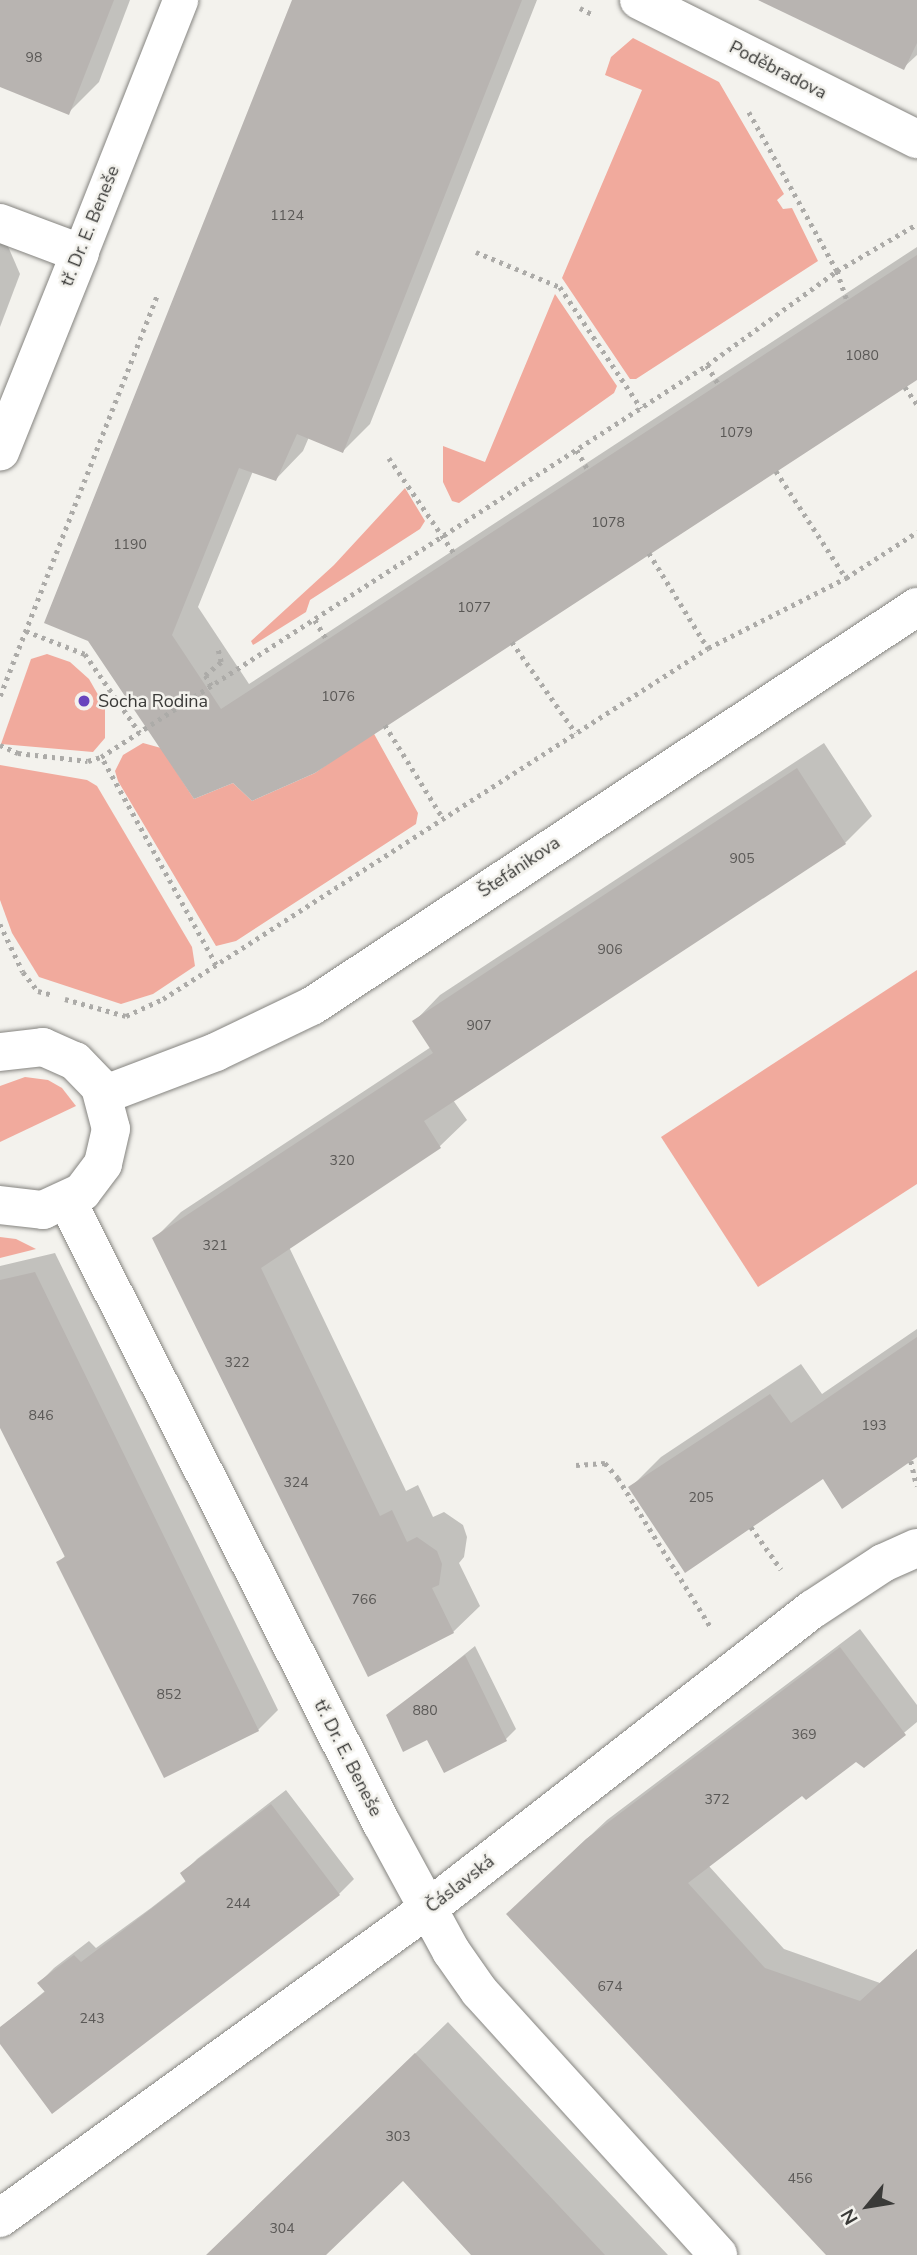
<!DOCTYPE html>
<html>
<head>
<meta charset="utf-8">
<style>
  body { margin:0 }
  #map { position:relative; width:917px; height:2255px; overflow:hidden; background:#f3f2ed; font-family:"Nunito Sans",sans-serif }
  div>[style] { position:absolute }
  .green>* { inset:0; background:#f1aa9d }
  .shadow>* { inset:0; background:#0003 }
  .building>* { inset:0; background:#b8b4b1 }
  .path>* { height:4.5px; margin-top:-2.25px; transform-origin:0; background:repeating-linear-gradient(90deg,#acaba8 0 3.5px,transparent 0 8.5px) }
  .roads { filter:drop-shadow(0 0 2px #858480) drop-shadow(0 0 2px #858480) }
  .pedestrian>* { height:35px; margin:-17.5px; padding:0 17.5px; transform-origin:17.5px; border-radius:17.5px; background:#fff }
  .minor>* { height:38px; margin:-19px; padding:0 19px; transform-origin:19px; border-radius:19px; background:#fff }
  .secondary>* { height:38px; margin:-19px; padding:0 19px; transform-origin:19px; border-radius:19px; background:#fff }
  .dots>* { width:19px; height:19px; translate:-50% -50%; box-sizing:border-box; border:4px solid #f3f2ed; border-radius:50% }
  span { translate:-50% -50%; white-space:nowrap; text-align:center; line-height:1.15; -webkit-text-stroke:5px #f3f2ed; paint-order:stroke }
  .number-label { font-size:14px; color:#5a5856 }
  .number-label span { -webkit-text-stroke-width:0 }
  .street-label { font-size:18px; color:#3a3a38 }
  .poi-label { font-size:18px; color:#3a3a38 }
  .left { translate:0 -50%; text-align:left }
  .north { position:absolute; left:833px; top:2171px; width:70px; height:70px; -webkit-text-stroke:5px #f3f2ed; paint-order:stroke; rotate:240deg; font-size:19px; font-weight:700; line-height:28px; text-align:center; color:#3a3a38 }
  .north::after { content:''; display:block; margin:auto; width:24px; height:32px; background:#3a3a38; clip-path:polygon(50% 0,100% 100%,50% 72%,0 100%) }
</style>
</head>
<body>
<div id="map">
  <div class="green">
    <i style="clip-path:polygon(633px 38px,719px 82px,784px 194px,777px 200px,783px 209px,792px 208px,818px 261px,636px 379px,630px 379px,562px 278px,642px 90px,605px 75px,611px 57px)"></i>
    <i style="clip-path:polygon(555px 294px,617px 386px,614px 393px,459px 503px,452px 501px,443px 482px,443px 446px,485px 462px)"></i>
    <i style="clip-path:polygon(405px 488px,425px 521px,420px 529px,310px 600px,306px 612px,253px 645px,251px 641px,334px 565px)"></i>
    <i style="clip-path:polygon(47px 654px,70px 662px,89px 679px,105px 707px,105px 738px,93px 752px,1px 744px,31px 659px)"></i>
    <i style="clip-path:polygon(373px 732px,418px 813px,416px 824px,236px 941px,216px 946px,118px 781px,115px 771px,123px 755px,143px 743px,161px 748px,194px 799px,233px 783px,252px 801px,315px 773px)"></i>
    <i style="clip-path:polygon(0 765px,87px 780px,97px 786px,192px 947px,195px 966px,153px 994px,121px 1004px,39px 977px,12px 933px,0 900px)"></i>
    <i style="clip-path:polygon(917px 970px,917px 1184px,758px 1287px,661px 1137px)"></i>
    <i style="clip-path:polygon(25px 1077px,48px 1080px,62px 1088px,76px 1106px,0 1142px,0 1086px)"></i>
    <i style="clip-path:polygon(0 1237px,16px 1239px,36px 1249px,0 1258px)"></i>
  </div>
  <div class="shadow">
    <i style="clip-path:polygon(0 0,130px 0,99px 82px,69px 112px,0 85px)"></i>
    <i style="clip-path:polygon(294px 0,537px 0,370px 424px,343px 451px,309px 437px,303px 451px,276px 479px,253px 471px,198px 607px,249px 684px,917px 247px,917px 378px,314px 772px,90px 639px)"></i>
    <i style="clip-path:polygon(762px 0,917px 0,917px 55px,903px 68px)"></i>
    <i style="clip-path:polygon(0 241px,7px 244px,20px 274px,0 327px)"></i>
    <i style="clip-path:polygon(824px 743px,872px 816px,845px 843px,453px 1100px,467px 1120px,440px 1146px,289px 1247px,406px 1491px,418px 1485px,433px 1517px,444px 1512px,463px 1525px,467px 1537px,464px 1557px,459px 1563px,480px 1606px,453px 1632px,154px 1239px,181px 1212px,431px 1047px,414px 1022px,440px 995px)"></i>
    <i style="clip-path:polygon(55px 1253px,278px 1710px,258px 1730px,59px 1562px,66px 1555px,0 1425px,0 1266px)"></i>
    <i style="clip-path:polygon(917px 1329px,917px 1455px,823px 1476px,631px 1487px,661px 1457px,801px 1364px,822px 1394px)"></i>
    <i style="clip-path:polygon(860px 1629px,917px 1705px,917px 1722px,864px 1766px,856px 1760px,802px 1793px,708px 1865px,784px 1949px,880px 1983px,917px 1949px,917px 2255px,829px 2255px,527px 1895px,607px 1820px)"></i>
    <i style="clip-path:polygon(475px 1646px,516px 1729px,506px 1739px,445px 1771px,428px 1738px,388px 1716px)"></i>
    <i style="clip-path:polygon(286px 1790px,354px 1879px,339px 1894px,0 2041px,0 2028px,45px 1991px,39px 1983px,54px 1968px,89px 1941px,96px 1948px,151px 1908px,187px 1880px,183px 1873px,197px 1859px)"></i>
    <i style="clip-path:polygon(448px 2022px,668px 2255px,474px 2255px,403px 2178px,323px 2255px,223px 2255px,248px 2215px)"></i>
  </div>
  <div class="building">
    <i style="clip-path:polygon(0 0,114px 0,69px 115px,0 87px)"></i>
    <i style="clip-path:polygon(292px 0,522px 0,343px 453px,297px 434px,276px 481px,239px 468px,172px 635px,221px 709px,917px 255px,917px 380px,315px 773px,252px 801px,233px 783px,194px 799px,88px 641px,44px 623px)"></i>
    <i style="clip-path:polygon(758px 0,917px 0,917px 43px,904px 70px)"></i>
    <i style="clip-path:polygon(797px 768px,846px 844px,424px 1121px,441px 1148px,261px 1268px,380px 1516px,392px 1510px,407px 1542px,417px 1537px,437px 1551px,442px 1564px,439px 1585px,432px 1588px,454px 1633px,368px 1677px,152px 1238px,433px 1053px,412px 1021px)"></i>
    <i style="clip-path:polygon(35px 1272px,259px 1731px,164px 1778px,56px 1562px,65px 1557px,0 1428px,0 1280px)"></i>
    <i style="clip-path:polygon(917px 1337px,917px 1457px,842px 1509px,823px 1479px,685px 1573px,628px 1487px,770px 1394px,791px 1423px)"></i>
    <i style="clip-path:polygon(840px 1647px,906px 1735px,864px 1768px,856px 1762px,806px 1800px,802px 1796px,688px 1883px,765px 1968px,860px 2001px,917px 1949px,917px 2255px,826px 2255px,506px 1914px,586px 1839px)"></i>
    <i style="clip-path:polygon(465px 1655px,507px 1741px,444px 1773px,427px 1740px,403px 1752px,386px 1715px)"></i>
    <i style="clip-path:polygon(271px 1804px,340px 1895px,52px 2114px,0 2044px,0 2027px,45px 1992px,37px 1983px,74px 1955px,81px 1962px,134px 1922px,186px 1882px,180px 1873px)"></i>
    <i style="clip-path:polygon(415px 2053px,605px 2255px,471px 2255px,403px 2181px,326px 2255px,206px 2255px)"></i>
  </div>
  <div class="path">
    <i style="left:580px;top:8px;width:13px;rotate:27deg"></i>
    <i style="left:749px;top:112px;width:182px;rotate:61deg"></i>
    <i style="left:837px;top:271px;width:31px;rotate:71deg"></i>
    <i style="left:476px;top:252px;width:91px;rotate:22.6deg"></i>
    <i style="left:560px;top:287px;width:146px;rotate:56.2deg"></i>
    <i style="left:707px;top:365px;width:23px;rotate:59deg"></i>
    <i style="left:905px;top:387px;width:21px;rotate:55deg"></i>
    <i style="left:577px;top:450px;width:23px;rotate:61deg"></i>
    <i style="left:389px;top:458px;width:119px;rotate:55.6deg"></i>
    <i style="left:776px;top:471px;width:128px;rotate:56.8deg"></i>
    <i style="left:649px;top:553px;width:112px;rotate:58.2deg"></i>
    <i style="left:315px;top:620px;width:23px;rotate:59deg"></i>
    <i style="left:26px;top:631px;width:63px;rotate:21.3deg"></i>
    <i style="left:85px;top:654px;width:96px;rotate:55.2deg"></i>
    <i style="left:512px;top:642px;width:111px;rotate:54.9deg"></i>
    <i style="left:211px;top:686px;width:13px;rotate:-119deg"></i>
    <i style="left:205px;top:675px;width:21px;rotate:-39deg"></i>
    <i style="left:221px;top:662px;width:16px;rotate:-104deg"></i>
    <i style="left:0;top:696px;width:431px;rotate:-68.6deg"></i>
    <i style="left:385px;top:725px;width:110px;rotate:58.1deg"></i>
    <i style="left:0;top:745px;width:20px;rotate:24deg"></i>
    <i style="left:18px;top:753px;width:70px;rotate:6.5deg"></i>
    <i style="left:88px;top:761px;width:14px;rotate:-17deg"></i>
    <i style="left:0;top:924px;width:53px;rotate:64.4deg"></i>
    <i style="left:23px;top:972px;width:24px;rotate:52deg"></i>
    <i style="left:38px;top:991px;width:16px;rotate:15deg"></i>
    <i style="left:216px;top:965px;width:238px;rotate:-118.9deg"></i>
    <i style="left:101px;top:757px;width:722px;rotate:-32.9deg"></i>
    <i style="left:707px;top:365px;width:160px;rotate:-35.9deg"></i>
    <i style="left:837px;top:271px;width:93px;rotate:-30.4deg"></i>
    <i style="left:65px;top:999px;width:63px;rotate:15.6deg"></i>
    <i style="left:126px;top:1016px;width:41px;rotate:-24.7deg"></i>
    <i style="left:163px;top:999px;width:648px;rotate:-32.78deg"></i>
    <i style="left:708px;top:648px;width:155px;rotate:-26.9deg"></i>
    <i style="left:846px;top:578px;width:85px;rotate:-32.9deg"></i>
    <i style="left:911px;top:1461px;width:26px;rotate:77deg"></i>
    <i style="left:576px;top:1465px;width:29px;rotate:-4deg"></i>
    <i style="left:605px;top:1463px;width:20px;rotate:49deg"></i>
    <i style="left:618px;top:1478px;width:174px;rotate:58.1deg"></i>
    <i style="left:751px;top:1527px;width:52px;rotate:54.5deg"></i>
  </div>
  <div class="roads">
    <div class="pedestrian">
      <i style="left:80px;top:253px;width:272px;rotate:-68.4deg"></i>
    </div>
    <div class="minor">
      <i style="left:639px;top:0;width:311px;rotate:26.6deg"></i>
      <i style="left:0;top:223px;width:85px;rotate:20.6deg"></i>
      <i style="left:80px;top:253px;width:214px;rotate:111.9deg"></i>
      <i style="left:0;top:2218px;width:526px;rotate:-35.87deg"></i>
      <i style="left:426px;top:1910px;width:490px;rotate:-37.9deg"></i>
      <i style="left:813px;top:1609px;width:84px;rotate:-33.3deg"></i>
      <i style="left:883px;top:1563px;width:37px;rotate:-24deg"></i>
    </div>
    <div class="secondary">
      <i style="left:0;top:1052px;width:43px;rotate:-6.6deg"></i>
      <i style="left:43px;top:1047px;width:35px;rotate:24deg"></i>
      <i style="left:75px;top:1061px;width:36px;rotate:46deg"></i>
      <i style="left:100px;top:1087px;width:43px;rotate:75.3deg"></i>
      <i style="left:111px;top:1129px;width:36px;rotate:103deg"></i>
      <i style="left:103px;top:1164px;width:35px;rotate:127deg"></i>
      <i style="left:82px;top:1192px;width:43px;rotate:155.2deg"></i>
      <i style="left:43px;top:1210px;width:43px;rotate:-173.4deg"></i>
      <i style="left:103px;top:1095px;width:121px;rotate:-20.8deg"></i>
      <i style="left:216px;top:1052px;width:106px;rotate:-25.6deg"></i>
      <i style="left:312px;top:1006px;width:725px;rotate:-33.41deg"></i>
      <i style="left:67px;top:1201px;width:698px;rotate:63.18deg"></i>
      <i style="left:382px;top:1824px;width:145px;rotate:61.5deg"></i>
      <i style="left:451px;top:1951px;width:49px;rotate:55deg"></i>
      <i style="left:479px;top:1991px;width:356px;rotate:47.8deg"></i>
    </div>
  </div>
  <div class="dots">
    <i style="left:84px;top:701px;background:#6944bd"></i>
  </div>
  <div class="number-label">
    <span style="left:34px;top:58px">98</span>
    <span style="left:287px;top:216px">1124</span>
    <span style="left:862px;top:356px">1080</span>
    <span style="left:736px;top:433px">1079</span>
    <span style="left:608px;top:523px">1078</span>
    <span style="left:130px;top:545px">1190</span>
    <span style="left:474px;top:608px">1077</span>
    <span style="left:338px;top:697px">1076</span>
    <span style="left:742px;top:859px">905</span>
    <span style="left:610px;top:950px">906</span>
    <span style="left:479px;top:1026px">907</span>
    <span style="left:342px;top:1161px">320</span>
    <span style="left:215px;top:1246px">321</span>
    <span style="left:237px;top:1363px">322</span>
    <span style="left:41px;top:1416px">846</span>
    <span style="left:874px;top:1426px">193</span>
    <span style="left:296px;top:1483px">324</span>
    <span style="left:701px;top:1498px">205</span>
    <span style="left:364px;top:1600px">766</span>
    <span style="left:169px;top:1695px">852</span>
    <span style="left:425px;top:1711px">880</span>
    <span style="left:804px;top:1735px">369</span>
    <span style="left:717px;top:1800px">372</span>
    <span style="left:238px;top:1904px">244</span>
    <span style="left:610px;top:1987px">674</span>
    <span style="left:92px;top:2019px">243</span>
    <span style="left:398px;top:2137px">303</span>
    <span style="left:800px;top:2179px">456</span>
    <span style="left:282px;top:2229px">304</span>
  </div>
  <div class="street-label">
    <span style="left:778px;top:70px;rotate:27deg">Poděbradova</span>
    <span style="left:90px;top:226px;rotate:-68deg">tř. Dr. E. Beneše</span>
    <span style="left:519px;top:867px;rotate:-34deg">Štefánikova</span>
    <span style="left:348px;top:1758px;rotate:63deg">tř. Dr. E. Beneše</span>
    <span style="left:460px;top:1884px;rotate:-38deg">Čáslavská</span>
  </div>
  <div class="poi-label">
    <span class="left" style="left:98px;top:701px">Socha Rodina</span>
  </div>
  <div class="north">N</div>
</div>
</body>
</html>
